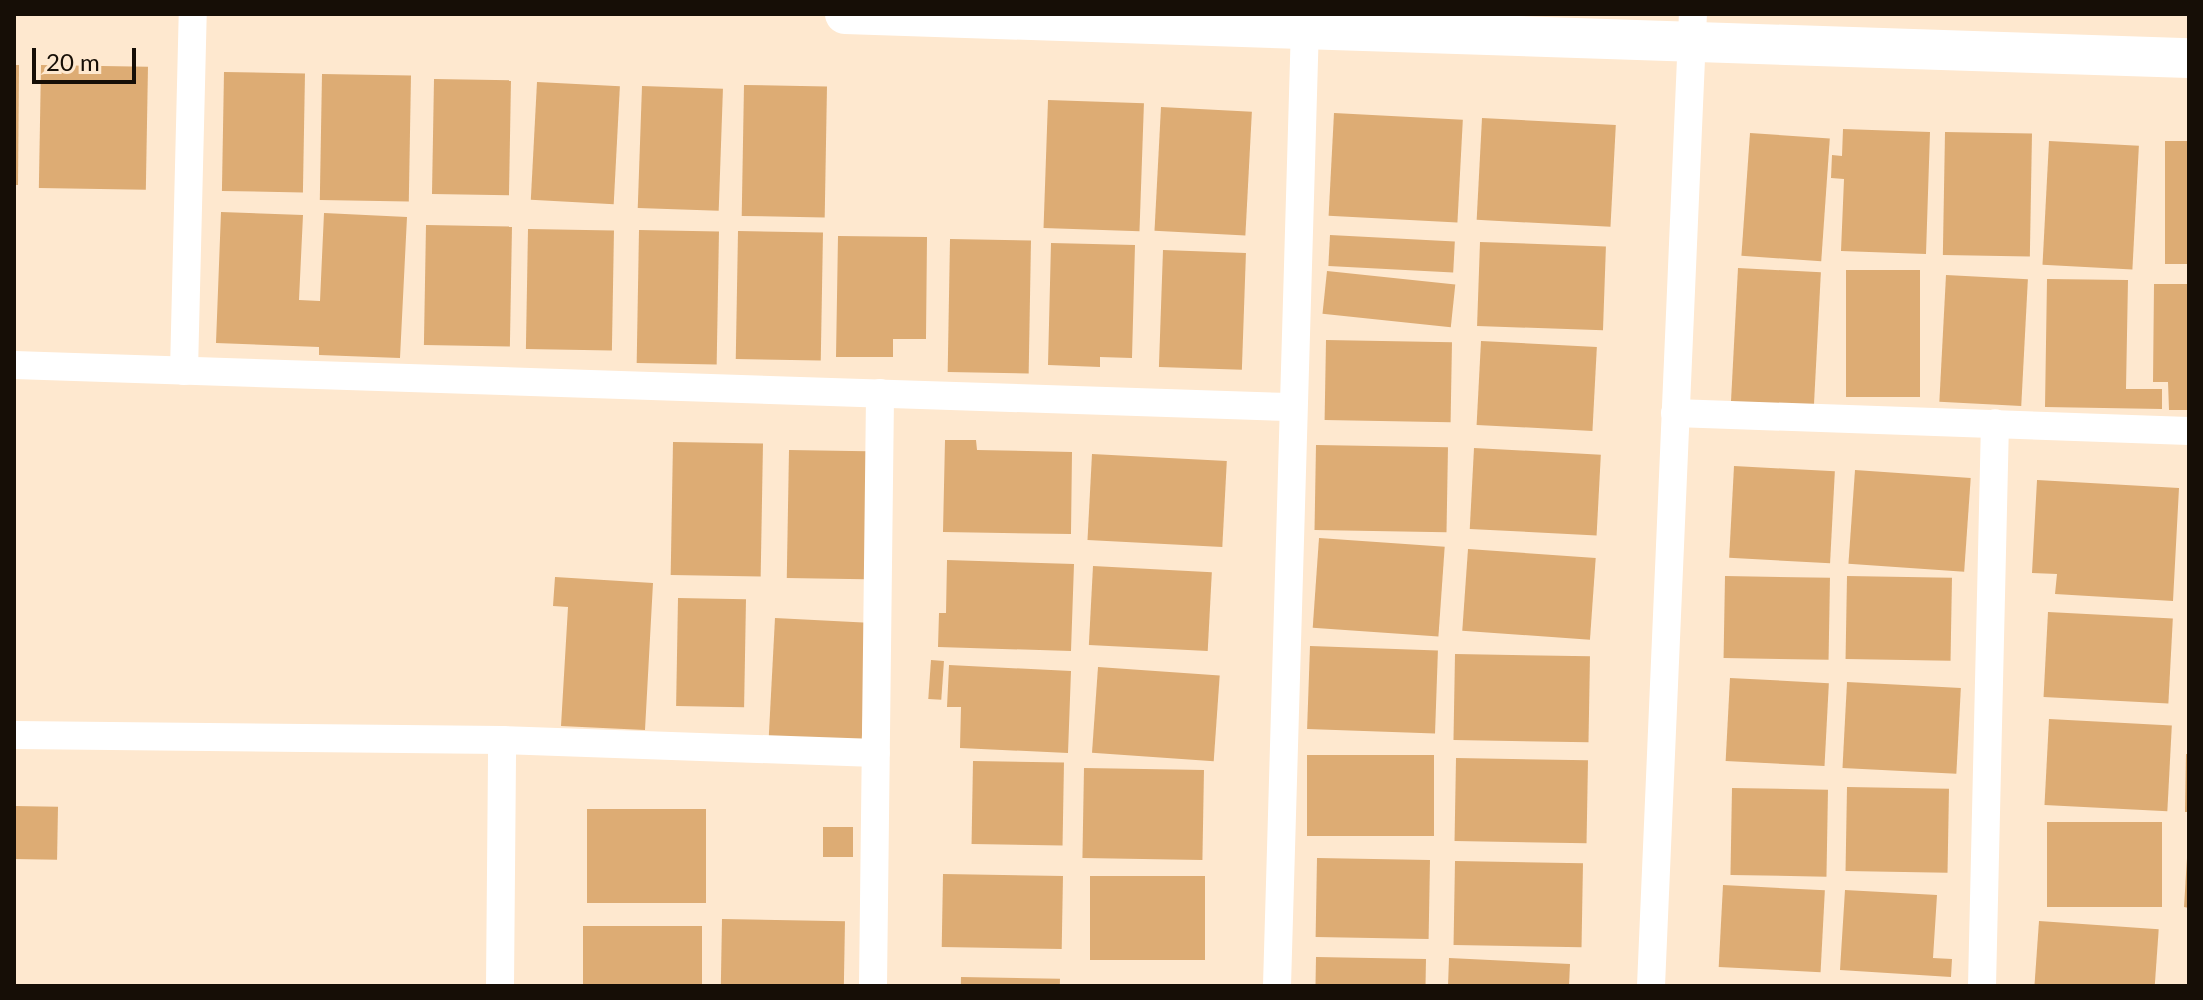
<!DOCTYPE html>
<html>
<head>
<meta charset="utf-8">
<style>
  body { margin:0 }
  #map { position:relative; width:2203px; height:1000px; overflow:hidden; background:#fee8cf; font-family:Lato,sans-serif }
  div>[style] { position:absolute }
  .building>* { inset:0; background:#ddac74; transform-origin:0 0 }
  .street>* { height:28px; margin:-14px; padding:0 14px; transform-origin:14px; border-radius:14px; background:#fff }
  .secondary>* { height:40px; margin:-20px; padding:0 20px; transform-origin:20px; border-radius:20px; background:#fff }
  span { translate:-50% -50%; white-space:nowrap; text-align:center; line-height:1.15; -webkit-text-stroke:6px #fee8cf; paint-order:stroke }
  .frame { position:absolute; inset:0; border:16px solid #160e06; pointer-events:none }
  .scale { position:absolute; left:32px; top:48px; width:104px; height:36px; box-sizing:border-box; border:4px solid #160e06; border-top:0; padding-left:10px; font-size:24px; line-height:28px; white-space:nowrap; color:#160e06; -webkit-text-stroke:6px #fee8cf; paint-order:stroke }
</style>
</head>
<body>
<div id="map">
  <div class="building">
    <i style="clip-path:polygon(14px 65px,19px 65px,18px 185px,14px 185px)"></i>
    <i style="left:41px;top:65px;width:107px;height:123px;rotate:1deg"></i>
    <i style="left:224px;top:72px;width:81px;height:119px;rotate:1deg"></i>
    <i style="left:322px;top:74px;width:89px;height:126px;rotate:1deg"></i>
    <i style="left:434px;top:79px;width:77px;height:115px;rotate:1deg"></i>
    <i style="left:537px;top:82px;width:83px;height:118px;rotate:3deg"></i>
    <i style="left:744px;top:85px;width:83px;height:131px;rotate:1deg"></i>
    <i style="left:642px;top:86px;width:81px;height:122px;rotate:2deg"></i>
    <i style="left:1048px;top:100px;width:96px;height:128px;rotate:2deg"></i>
    <i style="left:1161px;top:107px;width:91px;height:124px;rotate:3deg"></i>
    <i style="left:1334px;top:113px;width:129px;height:103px;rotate:3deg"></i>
    <i style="left:1482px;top:118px;width:134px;height:102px;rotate:3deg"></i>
    <i style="clip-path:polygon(1843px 129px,1930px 132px,1926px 254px,1841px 251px,1844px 179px,1831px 178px,1832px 155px,1842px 156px)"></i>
    <i style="left:1945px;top:132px;width:87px;height:123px;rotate:1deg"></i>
    <i style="left:1750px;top:133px;width:80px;height:123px;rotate:4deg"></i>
    <i style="left:2049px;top:141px;width:90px;height:124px;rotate:3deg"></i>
    <i style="left:2165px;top:141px;width:24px;height:123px"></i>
    <i style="clip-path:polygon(221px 212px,303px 215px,299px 300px,320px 301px,324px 213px,407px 217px,400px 358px,319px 355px,319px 347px,216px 343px)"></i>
    <i style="left:426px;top:225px;width:86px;height:120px;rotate:1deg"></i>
    <i style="left:528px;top:229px;width:86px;height:120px;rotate:1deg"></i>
    <i style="left:639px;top:230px;width:80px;height:133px;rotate:1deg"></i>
    <i style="left:738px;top:231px;width:85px;height:128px;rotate:1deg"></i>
    <i style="left:1330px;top:235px;width:125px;height:31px;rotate:3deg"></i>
    <i style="clip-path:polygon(838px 236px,927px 237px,926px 339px,893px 339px,893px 357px,836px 357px)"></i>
    <i style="left:950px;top:239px;width:81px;height:133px;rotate:1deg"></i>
    <i style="left:1480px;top:242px;width:126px;height:84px;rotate:2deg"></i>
    <i style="clip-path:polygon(1051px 243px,1135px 245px,1132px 358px,1100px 357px,1100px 367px,1048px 365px)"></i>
    <i style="left:1163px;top:250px;width:83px;height:117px;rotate:2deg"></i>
    <i style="left:1738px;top:268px;width:83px;height:135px;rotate:3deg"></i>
    <i style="left:1846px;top:270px;width:74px;height:127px"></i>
    <i style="left:1327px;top:271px;width:129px;height:43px;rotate:6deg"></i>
    <i style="left:1946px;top:275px;width:82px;height:127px;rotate:3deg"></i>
    <i style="clip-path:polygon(2047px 279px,2128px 280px,2126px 389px,2162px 389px,2162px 409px,2045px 407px)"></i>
    <i style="clip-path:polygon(2154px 284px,2189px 284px,2189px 410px,2169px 410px,2168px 382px,2153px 382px)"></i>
    <i style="left:1326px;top:340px;width:126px;height:80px;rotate:1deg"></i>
    <i style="left:1481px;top:341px;width:116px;height:84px;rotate:3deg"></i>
    <i style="clip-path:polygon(945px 440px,976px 440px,977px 450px,1072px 452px,1071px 534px,943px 532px)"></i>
    <i style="left:673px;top:442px;width:90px;height:133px;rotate:1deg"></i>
    <i style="left:1316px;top:445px;width:132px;height:85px;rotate:1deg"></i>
    <i style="left:1474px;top:448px;width:127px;height:81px;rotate:3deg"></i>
    <i style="left:789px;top:450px;width:78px;height:128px;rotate:1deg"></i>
    <i style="left:1092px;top:454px;width:135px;height:86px;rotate:3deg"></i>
    <i style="left:1734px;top:466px;width:101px;height:92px;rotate:3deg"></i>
    <i style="left:1855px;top:470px;width:116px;height:94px;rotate:4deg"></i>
    <i style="clip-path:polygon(2037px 480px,2179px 488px,2173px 601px,2055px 594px,2057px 574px,2032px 573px)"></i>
    <i style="left:1319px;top:538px;width:126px;height:90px;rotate:4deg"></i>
    <i style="left:1468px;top:549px;width:128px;height:82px;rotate:4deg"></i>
    <i style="clip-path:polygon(947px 560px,1074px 564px,1071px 651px,938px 647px,939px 613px,946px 613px)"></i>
    <i style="left:1093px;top:566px;width:119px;height:79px;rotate:3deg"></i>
    <i style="left:1725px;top:576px;width:105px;height:82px;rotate:1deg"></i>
    <i style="left:1847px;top:576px;width:105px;height:83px;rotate:1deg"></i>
    <i style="clip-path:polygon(555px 577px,653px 583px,645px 730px,561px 726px,568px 607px,553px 606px)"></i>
    <i style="left:678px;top:598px;width:68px;height:108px;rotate:1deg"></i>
    <i style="left:2048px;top:612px;width:125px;height:85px;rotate:3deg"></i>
    <i style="left:775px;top:618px;width:93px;height:122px;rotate:3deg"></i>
    <i style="left:1310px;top:646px;width:128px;height:83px;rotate:2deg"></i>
    <i style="left:1455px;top:654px;width:135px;height:86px;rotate:1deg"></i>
    <i style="left:931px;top:660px;width:13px;height:39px;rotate:4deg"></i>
    <i style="clip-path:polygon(949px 665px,1071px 671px,1068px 753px,960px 748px,961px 707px,947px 707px)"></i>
    <i style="left:1098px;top:667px;width:122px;height:86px;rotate:4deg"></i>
    <i style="left:1730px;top:678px;width:99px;height:83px;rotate:3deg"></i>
    <i style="left:1847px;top:682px;width:114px;height:86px;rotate:3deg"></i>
    <i style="left:2049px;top:719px;width:123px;height:86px;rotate:3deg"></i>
    <i style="clip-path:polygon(2186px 754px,2189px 754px,2189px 812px,2185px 812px)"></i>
    <i style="left:1307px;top:755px;width:127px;height:81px"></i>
    <i style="left:1456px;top:758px;width:132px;height:83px;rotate:1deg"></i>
    <i style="left:973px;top:761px;width:91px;height:83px;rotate:1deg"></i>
    <i style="left:1084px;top:768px;width:120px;height:90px;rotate:1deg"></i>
    <i style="left:1847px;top:787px;width:102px;height:84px;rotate:1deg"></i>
    <i style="left:1732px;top:788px;width:96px;height:87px;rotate:1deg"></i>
    <i style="left:14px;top:806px;width:44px;height:53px;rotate:1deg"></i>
    <i style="left:587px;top:809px;width:119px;height:94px"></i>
    <i style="left:2047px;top:822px;width:115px;height:85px"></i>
    <i style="left:823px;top:827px;width:30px;height:30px"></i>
    <i style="left:1317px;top:858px;width:113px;height:79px;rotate:1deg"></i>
    <i style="clip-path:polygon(2187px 858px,2189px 858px,2189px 908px,2184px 907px)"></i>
    <i style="left:1455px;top:861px;width:128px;height:84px;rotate:1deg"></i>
    <i style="left:943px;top:874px;width:120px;height:73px;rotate:1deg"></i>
    <i style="left:1090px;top:876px;width:115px;height:84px"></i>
    <i style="left:1723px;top:885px;width:102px;height:82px;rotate:3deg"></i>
    <i style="clip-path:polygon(1845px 890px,1937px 895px,1933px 958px,1952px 959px,1951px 977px,1840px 970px)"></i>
    <i style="left:722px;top:919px;width:123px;height:67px;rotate:1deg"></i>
    <i style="left:2039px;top:921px;width:120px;height:65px;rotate:4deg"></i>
    <i style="left:583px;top:926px;width:119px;height:60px"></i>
    <i style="left:1316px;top:957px;width:110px;height:29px;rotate:1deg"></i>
    <i style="clip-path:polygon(1449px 958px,1570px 964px,1569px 986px,1448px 986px)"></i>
    <i style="left:961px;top:977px;width:99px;height:9px;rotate:1deg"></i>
  </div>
  <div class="street">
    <i style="left:14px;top:365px;width:1277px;rotate:1.89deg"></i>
    <i style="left:184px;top:371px;width:357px;rotate:-88.6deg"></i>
    <i style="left:1675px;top:413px;width:514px;rotate:2.01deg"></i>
    <i style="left:14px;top:735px;width:488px;rotate:0.6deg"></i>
    <i style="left:502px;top:740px;width:374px;rotate:2deg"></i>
    <i style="left:500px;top:986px;width:246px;rotate:-89.5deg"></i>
    <i style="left:873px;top:986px;width:593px;rotate:-89.32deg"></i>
    <i style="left:1277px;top:986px;width:958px;rotate:-88.33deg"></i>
    <i style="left:1651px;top:986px;width:973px;rotate:-87.53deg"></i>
    <i style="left:1982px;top:986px;width:563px;rotate:-88.68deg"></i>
  </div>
  <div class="secondary">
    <i style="left:845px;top:14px;width:1345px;rotate:1.88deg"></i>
  </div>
  <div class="frame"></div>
  <div class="scale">20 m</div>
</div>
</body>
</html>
